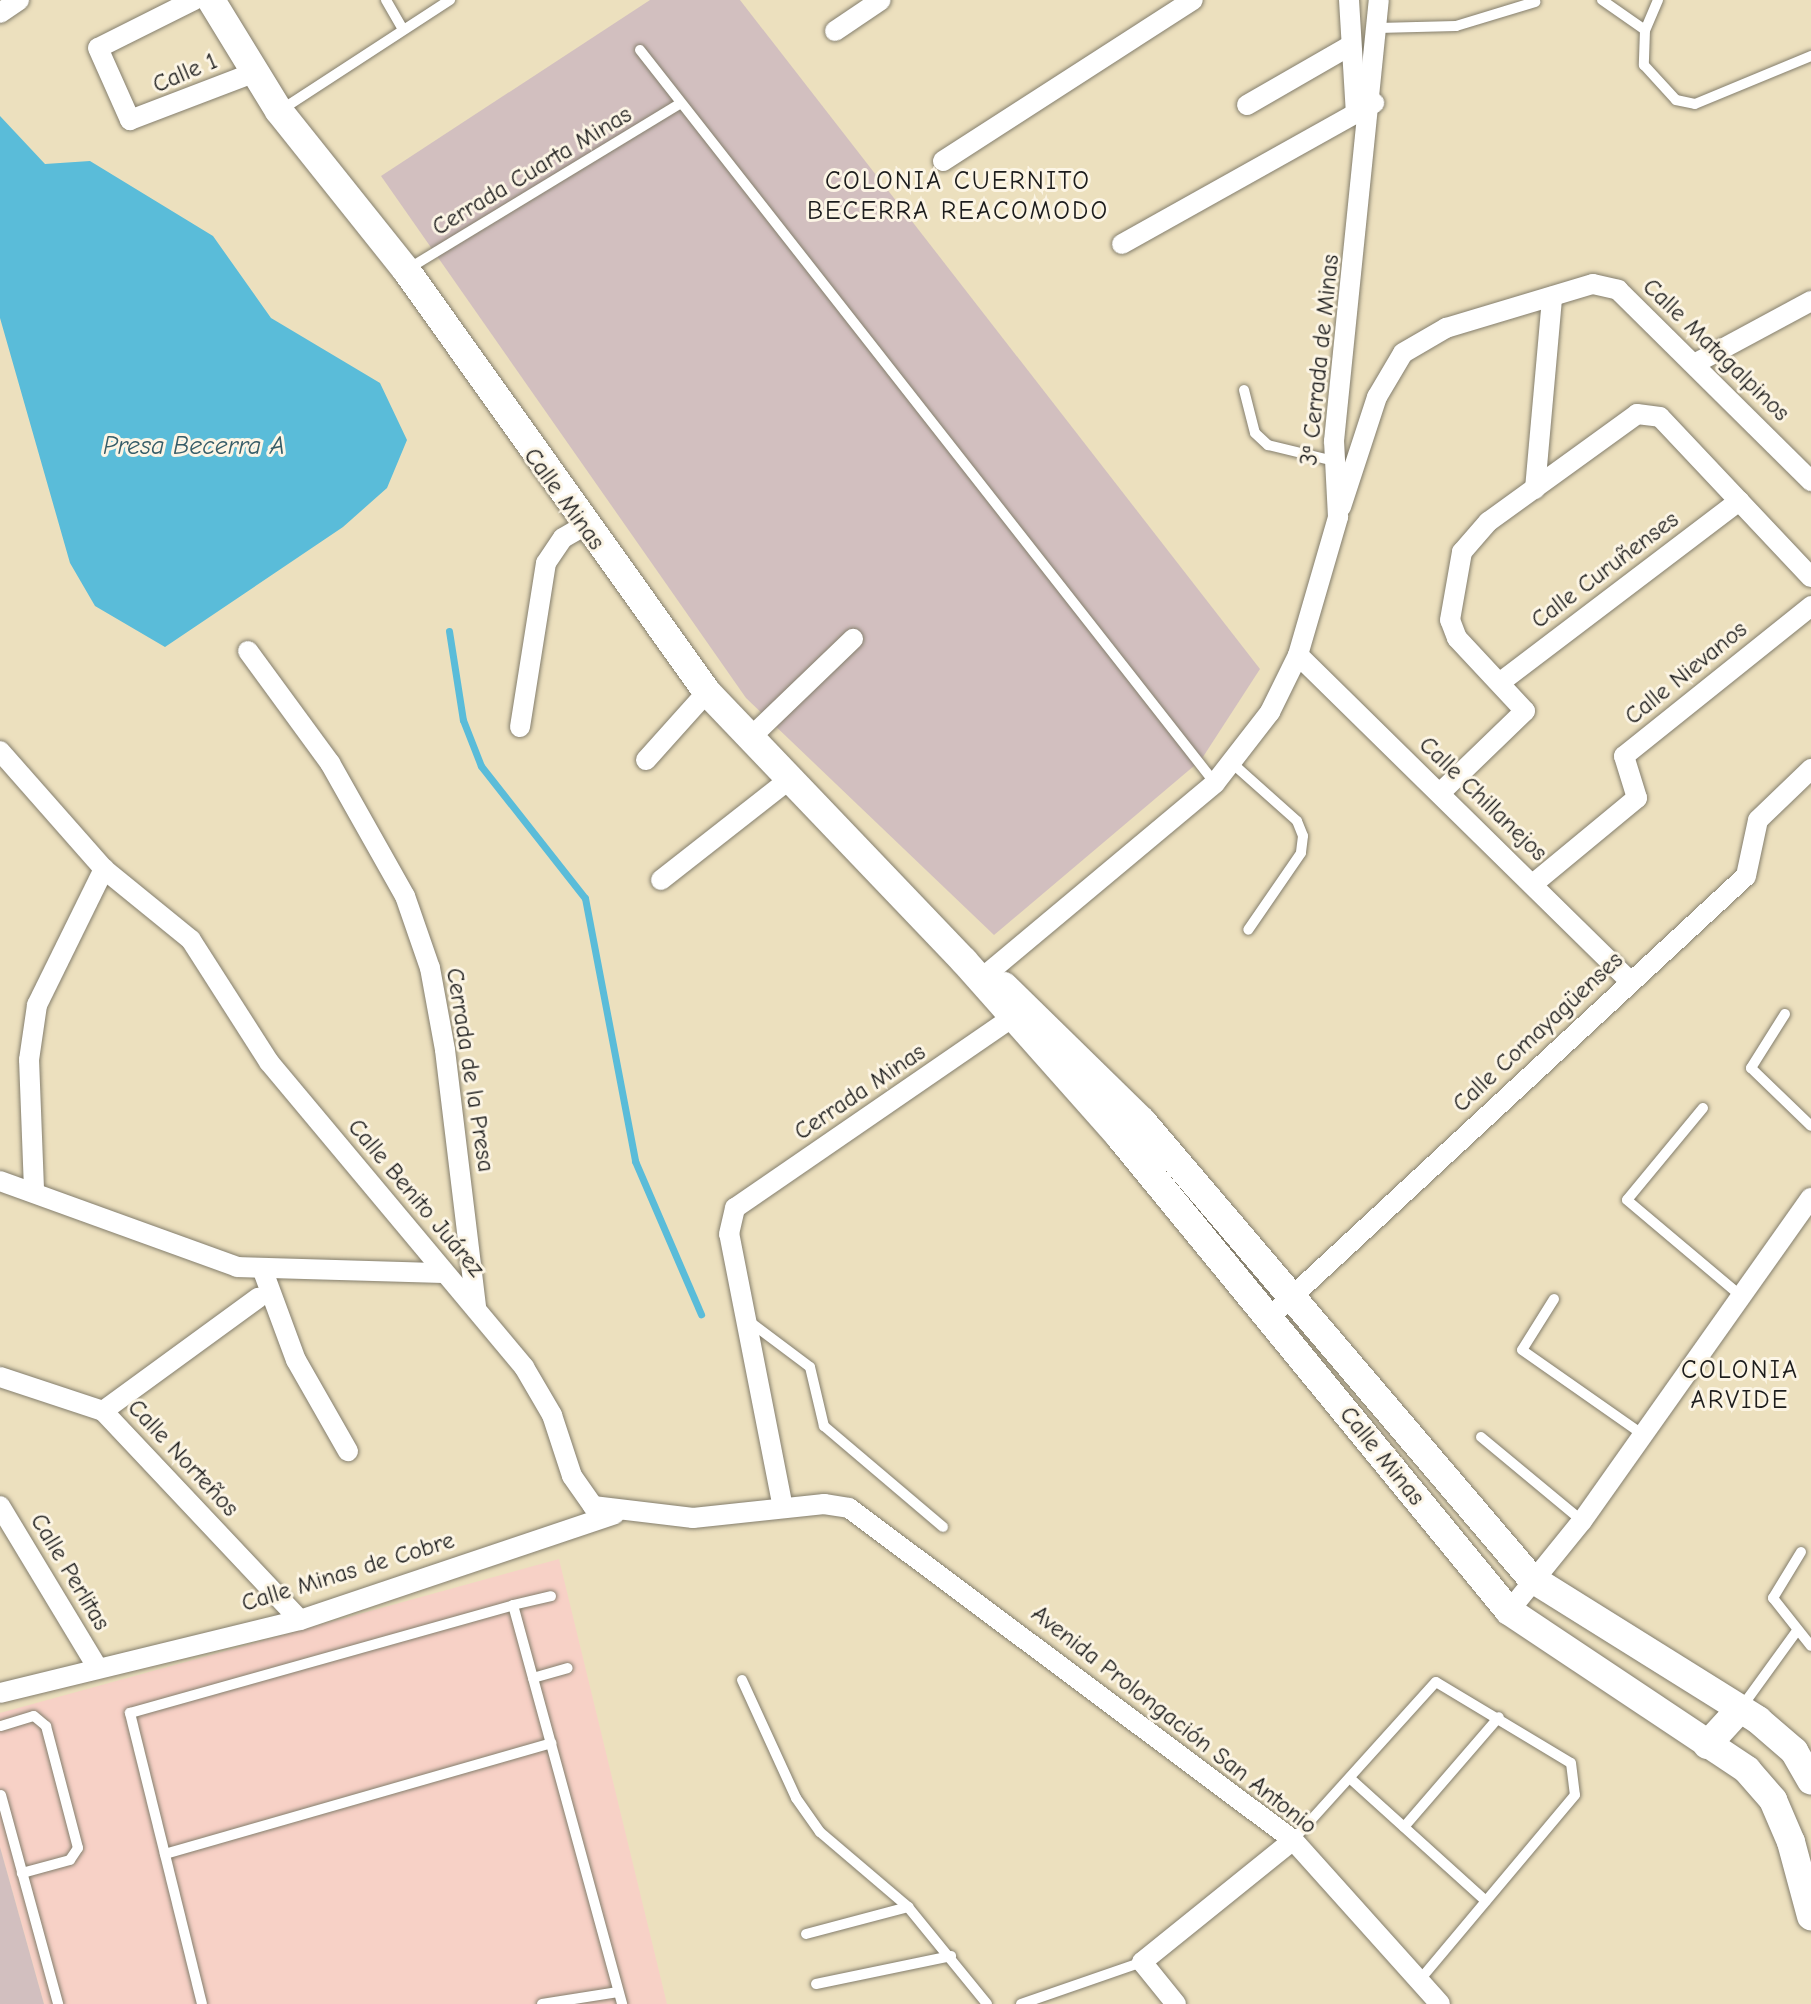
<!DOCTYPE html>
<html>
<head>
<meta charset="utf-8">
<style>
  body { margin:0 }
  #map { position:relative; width:1811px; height:2004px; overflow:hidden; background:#ece0be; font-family:"Comic Neue",sans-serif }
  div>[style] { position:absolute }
  .built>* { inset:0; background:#f7d1c6 }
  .industrial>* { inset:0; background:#d2bfbf }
  .water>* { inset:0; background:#5abcd9 }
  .stream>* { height:7px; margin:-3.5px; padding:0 3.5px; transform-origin:3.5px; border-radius:3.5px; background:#5abcd9 }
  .roads { filter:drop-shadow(0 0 2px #847e6d) drop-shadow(0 0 2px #847e6d) }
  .lane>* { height:10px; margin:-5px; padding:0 5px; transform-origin:5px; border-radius:5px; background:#fff }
  .street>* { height:20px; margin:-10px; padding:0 10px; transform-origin:10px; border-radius:10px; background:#fff }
  .secondary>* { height:28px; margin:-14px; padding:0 14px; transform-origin:14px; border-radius:14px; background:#fff }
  span { translate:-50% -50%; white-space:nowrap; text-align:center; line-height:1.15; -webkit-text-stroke:6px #fcf5e5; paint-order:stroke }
  .street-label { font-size:24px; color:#1c1c1c }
  .neighbourhood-label { font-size:26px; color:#1c1c1c; letter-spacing:2px }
  .water-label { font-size:26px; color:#355c68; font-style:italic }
</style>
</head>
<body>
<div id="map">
  <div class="built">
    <i style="clip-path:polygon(559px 1559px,667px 2004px,44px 2004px,0 1847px,0 1713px)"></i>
  </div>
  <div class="industrial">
    <i style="clip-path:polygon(650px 0,740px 0,1260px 669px,1201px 760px,994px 935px,746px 698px,381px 176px)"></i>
    <i style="clip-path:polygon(0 1847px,44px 2004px,0 2004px)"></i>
  </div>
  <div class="water">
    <i style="clip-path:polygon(0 116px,45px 164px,90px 161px,213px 236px,271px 318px,380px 383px,407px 440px,387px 488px,343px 527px,165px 647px,95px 606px,70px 563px,0 318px)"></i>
  </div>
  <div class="stream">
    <i style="left:449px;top:631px;width:90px;rotate:81.1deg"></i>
    <i style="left:463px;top:720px;width:49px;rotate:68.6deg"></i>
    <i style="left:481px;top:766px;width:168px;rotate:51.8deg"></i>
    <i style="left:585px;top:898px;width:268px;rotate:79.2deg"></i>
    <i style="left:635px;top:1161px;width:167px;rotate:66.7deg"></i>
  </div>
  <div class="roads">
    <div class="lane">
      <i style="left:386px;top:0;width:34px;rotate:60deg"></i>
      <i style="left:1602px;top:0;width:52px;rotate:34.9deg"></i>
      <i style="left:1658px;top:0;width:33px;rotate:113deg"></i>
      <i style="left:1645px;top:30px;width:35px;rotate:92deg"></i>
      <i style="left:1644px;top:65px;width:47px;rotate:47.6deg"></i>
      <i style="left:1676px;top:100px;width:19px;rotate:12deg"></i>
      <i style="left:1695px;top:104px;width:126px;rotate:-22.5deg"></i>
      <i style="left:1378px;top:28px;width:78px;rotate:-1.5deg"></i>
      <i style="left:1456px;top:26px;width:83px;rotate:-16.9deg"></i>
      <i style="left:640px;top:50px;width:932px;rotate:51.89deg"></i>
      <i style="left:281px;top:110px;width:202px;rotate:-33.1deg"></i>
      <i style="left:408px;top:269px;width:316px;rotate:-31.3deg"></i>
      <i style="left:1244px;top:390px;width:44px;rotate:75.7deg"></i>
      <i style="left:1255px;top:433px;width:18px;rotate:43deg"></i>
      <i style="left:1268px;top:445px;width:68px;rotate:13.6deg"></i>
      <i style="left:1232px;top:763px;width:87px;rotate:41.7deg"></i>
      <i style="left:1297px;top:821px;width:16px;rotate:68deg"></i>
      <i style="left:1303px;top:836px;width:17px;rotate:97deg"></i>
      <i style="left:1301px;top:853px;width:93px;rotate:124.5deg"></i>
      <i style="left:1785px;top:1014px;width:64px;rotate:122.2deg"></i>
      <i style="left:1751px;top:1068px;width:83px;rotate:44deg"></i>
      <i style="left:1703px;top:1108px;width:119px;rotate:129.6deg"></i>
      <i style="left:1627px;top:1200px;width:148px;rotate:40.1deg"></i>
      <i style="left:1554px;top:1299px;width:60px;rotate:122.1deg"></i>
      <i style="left:1522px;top:1350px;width:143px;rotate:35deg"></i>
      <i style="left:746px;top:1319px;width:80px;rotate:36.9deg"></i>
      <i style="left:810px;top:1367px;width:61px;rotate:76.7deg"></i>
      <i style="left:824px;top:1426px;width:156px;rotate:40.3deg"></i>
      <i style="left:1481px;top:1437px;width:131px;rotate:39.7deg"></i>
      <i style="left:1801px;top:1552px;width:54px;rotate:121.3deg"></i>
      <i style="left:1773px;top:1598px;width:61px;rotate:51.6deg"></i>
      <i style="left:513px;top:1605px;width:39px;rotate:-13deg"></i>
      <i style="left:533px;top:1678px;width:36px;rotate:-16deg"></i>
      <i style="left:742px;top:1680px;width:130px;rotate:65.4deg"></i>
      <i style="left:796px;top:1798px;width:42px;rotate:54.8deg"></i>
      <i style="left:820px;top:1832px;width:116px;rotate:40.4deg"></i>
      <i style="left:908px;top:1907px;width:125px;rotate:50.8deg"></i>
      <i style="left:1741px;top:1708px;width:94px;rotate:-54.1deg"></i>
      <i style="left:1px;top:1726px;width:34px;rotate:-17deg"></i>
      <i style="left:34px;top:1716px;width:16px;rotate:40deg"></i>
      <i style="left:46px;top:1726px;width:126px;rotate:75.3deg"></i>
      <i style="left:78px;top:1848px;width:14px;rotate:124deg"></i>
      <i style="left:70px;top:1860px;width:50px;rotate:164.8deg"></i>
      <i style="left:1353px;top:1781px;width:179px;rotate:42.1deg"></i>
      <i style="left:1px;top:1795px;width:217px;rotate:74.7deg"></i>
      <i style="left:1404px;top:1827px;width:145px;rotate:-49.2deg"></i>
      <i style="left:1293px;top:1840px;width:213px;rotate:-47.9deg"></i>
      <i style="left:1436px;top:1682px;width:157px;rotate:31deg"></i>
      <i style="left:1571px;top:1763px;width:32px;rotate:83deg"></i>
      <i style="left:1575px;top:1795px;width:243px;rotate:130deg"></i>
      <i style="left:165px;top:1854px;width:402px;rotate:-16deg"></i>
      <i style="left:806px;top:1934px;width:106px;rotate:-14.8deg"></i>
      <i style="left:816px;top:1984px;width:138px;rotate:-11.7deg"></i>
      <i style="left:202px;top:2004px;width:300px;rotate:-103.9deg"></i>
      <i style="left:130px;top:1713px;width:398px;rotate:-15.7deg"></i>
      <i style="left:513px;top:1605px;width:414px;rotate:74.7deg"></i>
      <i style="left:542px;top:2004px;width:77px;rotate:-9deg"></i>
      <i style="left:1021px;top:2004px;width:128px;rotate:-19.1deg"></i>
    </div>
    <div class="street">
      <i style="left:194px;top:0;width:107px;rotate:153.4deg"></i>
      <i style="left:98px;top:48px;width:79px;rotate:66deg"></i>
      <i style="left:130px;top:120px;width:132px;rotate:-20.9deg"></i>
      <i style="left:1349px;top:0;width:113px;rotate:86.5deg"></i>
      <i style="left:0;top:13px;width:23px;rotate:-34deg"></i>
      <i style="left:835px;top:31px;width:55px;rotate:-34deg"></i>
      <i style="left:1247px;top:105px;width:116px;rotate:-29.9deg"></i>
      <i style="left:943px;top:161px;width:297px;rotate:-32.8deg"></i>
      <i style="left:1122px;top:244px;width:289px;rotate:-29.2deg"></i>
      <i style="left:1696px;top:363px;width:131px;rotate:-28.3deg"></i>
      <i style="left:1535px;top:489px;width:193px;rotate:-84.9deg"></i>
      <i style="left:1341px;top:507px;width:116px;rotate:-71.9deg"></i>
      <i style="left:1377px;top:397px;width:51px;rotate:-59.4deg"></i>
      <i style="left:1403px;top:353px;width:50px;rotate:-30.2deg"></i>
      <i style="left:1446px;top:328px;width:153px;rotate:-16.7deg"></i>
      <i style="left:1593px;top:284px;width:26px;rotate:13deg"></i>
      <i style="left:1618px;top:290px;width:272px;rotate:44.7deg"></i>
      <i style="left:248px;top:651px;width:139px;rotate:53.8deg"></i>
      <i style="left:330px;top:763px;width:153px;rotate:60.6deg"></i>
      <i style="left:405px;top:896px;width:76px;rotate:70.9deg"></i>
      <i style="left:430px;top:968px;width:83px;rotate:79.6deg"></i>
      <i style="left:445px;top:1050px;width:259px;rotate:83.1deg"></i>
      <i style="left:1298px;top:655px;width:465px;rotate:44.5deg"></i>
      <i style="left:1502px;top:681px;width:298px;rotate:-37.2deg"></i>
      <i style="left:520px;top:727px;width:166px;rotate:-81deg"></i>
      <i style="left:546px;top:563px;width:30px;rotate:-56deg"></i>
      <i style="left:563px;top:538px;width:24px;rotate:-30deg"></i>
      <i style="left:750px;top:738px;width:143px;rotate:-43.9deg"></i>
      <i style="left:0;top:751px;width:157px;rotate:48.6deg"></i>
      <i style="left:104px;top:869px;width:112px;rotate:39.2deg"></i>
      <i style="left:191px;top:940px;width:145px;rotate:57.4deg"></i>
      <i style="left:269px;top:1062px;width:398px;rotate:50.1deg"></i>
      <i style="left:524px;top:1367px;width:56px;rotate:59.7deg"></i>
      <i style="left:552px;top:1415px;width:64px;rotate:71.8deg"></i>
      <i style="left:572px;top:1476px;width:37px;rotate:55deg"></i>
      <i style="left:593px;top:1506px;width:101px;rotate:6.8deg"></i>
      <i style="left:693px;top:1518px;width:132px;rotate:-6.1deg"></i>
      <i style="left:824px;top:1504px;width:25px;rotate:9deg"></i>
      <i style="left:849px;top:1508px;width:554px;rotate:36.79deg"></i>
      <i style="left:1293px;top:1840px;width:220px;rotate:48.1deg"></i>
      <i style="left:646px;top:760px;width:91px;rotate:-48.1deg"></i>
      <i style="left:1440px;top:793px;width:118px;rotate:-44deg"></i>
      <i style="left:1525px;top:711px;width:100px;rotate:-133deg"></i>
      <i style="left:1457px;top:638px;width:19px;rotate:-111deg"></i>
      <i style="left:1450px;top:620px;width:69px;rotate:-80deg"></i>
      <i style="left:1462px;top:552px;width:40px;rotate:-49deg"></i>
      <i style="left:1488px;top:522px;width:184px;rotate:-35.9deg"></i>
      <i style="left:1637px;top:414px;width:23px;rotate:7deg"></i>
      <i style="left:1660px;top:417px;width:220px;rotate:46.7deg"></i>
      <i style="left:661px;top:880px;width:164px;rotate:-38.1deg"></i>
      <i style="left:1533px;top:884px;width:135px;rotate:-39.6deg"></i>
      <i style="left:1637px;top:798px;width:44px;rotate:-107.2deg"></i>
      <i style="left:1624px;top:756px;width:240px;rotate:-38.7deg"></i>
      <i style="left:988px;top:973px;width:296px;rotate:-39.9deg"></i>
      <i style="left:1215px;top:783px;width:90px;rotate:-52.2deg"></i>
      <i style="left:1270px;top:712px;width:64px;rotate:-63.8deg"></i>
      <i style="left:1298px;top:655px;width:144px;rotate:-73.8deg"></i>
      <i style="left:1338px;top:517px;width:76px;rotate:-93deg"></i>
      <i style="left:1334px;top:441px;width:443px;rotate:-84.2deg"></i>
      <i style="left:0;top:1181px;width:252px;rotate:19.9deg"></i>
      <i style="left:237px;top:1267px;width:205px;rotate:1.7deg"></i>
      <i style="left:34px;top:1189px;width:129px;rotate:-92.2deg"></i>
      <i style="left:29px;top:1060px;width:56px;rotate:-81.7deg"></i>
      <i style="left:37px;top:1005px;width:152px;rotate:-63.8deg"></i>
      <i style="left:263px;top:1271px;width:95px;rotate:69.7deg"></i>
      <i style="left:296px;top:1360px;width:105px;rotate:60.3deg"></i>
      <i style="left:1269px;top:1318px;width:650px;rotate:-42.82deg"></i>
      <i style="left:1746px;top:876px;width:57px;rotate:-77.9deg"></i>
      <i style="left:1758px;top:820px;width:74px;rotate:-43.9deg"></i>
      <i style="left:0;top:1377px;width:108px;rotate:18.3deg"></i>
      <i style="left:103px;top:1411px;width:287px;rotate:46.7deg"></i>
      <i style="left:103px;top:1411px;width:192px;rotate:-36.1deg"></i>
      <i style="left:0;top:1506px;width:186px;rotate:58.9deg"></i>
      <i style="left:783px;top:1508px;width:279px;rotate:-101.1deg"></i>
      <i style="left:729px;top:1234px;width:27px;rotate:-77deg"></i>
      <i style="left:735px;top:1208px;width:352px;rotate:-34.5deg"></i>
      <i style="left:1509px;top:1611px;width:116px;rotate:-51deg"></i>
      <i style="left:1582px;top:1521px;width:396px;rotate:-54.7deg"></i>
      <i style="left:0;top:1693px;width:309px;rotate:-13.7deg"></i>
      <i style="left:300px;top:1620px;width:332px;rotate:-18.6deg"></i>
      <i style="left:1176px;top:2004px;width:54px;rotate:-129deg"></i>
      <i style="left:1142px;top:1962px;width:194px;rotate:-38.9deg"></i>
    </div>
    <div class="secondary">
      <i style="left:211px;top:0;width:130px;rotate:58.5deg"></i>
      <i style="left:279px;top:111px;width:203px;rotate:51.4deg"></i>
      <i style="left:406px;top:270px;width:518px;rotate:54.5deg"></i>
      <i style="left:707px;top:692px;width:372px;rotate:46.3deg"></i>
      <i style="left:964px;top:961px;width:235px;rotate:48.4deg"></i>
      <i style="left:1120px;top:1137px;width:613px;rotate:50.63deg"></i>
      <i style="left:1509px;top:1611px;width:286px;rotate:33.7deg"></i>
      <i style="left:1747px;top:1770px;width:40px;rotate:49deg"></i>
      <i style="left:1773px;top:1800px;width:46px;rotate:66.8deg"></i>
      <i style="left:1791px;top:1842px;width:77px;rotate:74.9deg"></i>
      <i style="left:1004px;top:986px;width:193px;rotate:44.4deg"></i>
      <i style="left:1142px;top:1121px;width:600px;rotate:49.6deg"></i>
      <i style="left:1531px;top:1578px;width:268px;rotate:32deg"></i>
      <i style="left:1758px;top:1720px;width:48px;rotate:40.7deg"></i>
      <i style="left:1794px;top:1751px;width:34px;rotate:60deg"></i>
      <i style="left:1707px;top:1745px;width:49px;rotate:-47.5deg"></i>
    </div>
  </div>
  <div class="street-label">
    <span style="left:185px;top:73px;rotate:-23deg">Calle 1</span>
    <span style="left:532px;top:171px;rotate:-31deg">Cerrada Cuarta Minas</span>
    <span style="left:1716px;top:350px;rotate:44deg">Calle Matagalpinos</span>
    <span style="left:1320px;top:360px;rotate:-84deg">3ª Cerrada de Minas</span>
    <span style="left:564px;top:499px;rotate:54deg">Calle Minas</span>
    <span style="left:1605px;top:570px;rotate:-37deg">Calle Curuñenses</span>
    <span style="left:1686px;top:673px;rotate:-39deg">Calle Nievanos</span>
    <span style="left:1483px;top:799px;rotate:44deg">Calle Chillanejos</span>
    <span style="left:1538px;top:1032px;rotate:-43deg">Calle Comayagüenses</span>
    <span style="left:470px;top:1070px;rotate:81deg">Cerrada de la Presa</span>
    <span style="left:860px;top:1092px;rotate:-34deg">Cerrada Minas</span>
    <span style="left:416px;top:1198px;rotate:50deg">Calle Benito Juárez</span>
    <span style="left:1382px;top:1456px;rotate:51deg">Calle Minas</span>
    <span style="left:183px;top:1458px;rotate:47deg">Calle Norteños</span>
    <span style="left:70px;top:1572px;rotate:59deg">Calle Perlitas</span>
    <span style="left:348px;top:1572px;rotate:-17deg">Calle Minas de Cobre</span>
    <span style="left:1174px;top:1720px;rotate:38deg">Avenida Prolongación San Antonio</span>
  </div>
  <div class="neighbourhood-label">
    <span style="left:958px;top:197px">COLONIA CUERNITO<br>BECERRA REACOMODO</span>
    <span style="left:1740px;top:1386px">COLONIA<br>ARVIDE</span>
  </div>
  <div class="water-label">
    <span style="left:194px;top:447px">Presa Becerra A</span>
  </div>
</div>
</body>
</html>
